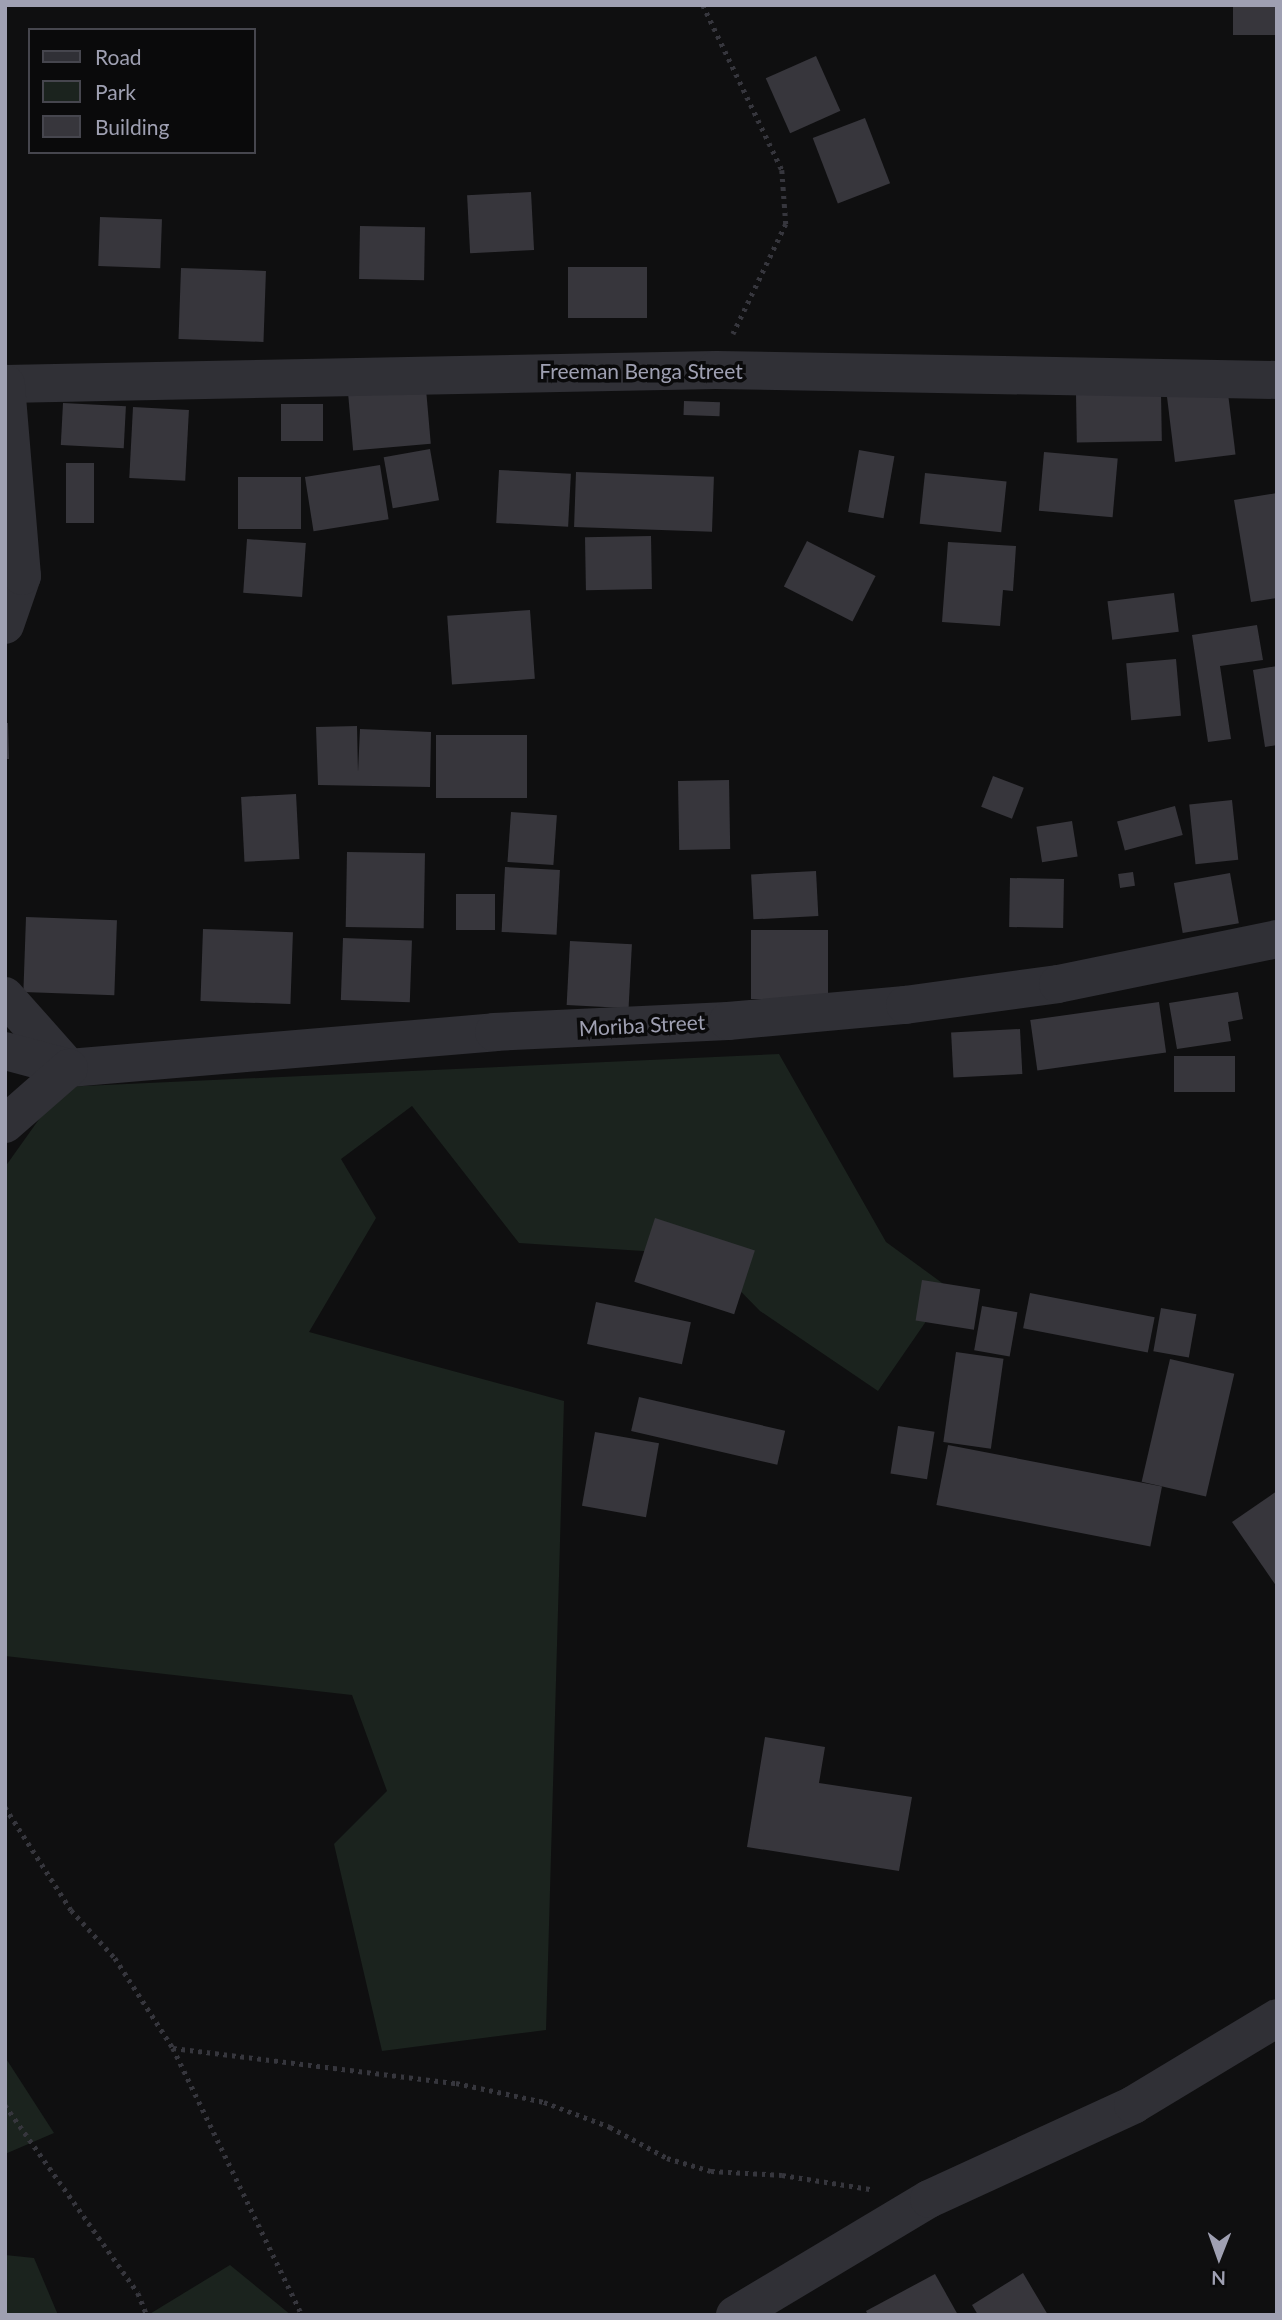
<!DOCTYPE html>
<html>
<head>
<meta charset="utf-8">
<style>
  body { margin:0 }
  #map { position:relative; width:1282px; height:2320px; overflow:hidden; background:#0f0f10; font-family:Lato,sans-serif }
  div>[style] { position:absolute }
  .green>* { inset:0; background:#1b231e }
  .building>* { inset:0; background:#37363c; transform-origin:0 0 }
  .path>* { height:4.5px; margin-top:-2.25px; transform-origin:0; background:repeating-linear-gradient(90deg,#36363d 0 3.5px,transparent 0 8.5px) }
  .minor>* { height:38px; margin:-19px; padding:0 19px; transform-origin:19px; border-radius:19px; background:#303036 }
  span { translate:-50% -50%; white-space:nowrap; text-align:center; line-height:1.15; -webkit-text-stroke:7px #0a0a0b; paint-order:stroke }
  .street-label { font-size:21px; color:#9fa0b2 }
  .frame { position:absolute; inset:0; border:7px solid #9fa0b2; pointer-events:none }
  .legend { position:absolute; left:28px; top:28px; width:228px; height:126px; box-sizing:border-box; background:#0a0a0b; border:2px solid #46464e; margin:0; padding:9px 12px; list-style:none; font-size:21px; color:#9fa0b2 }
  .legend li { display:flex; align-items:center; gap:14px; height:35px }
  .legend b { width:35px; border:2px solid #46464e }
  .north { position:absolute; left:1184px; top:2222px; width:70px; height:70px; -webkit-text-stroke:5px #0a0a0b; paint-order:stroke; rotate:181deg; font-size:19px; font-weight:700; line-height:28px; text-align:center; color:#9fa0b2 }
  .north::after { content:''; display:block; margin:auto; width:24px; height:32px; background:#9fa0b2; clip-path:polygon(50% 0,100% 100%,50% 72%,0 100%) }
</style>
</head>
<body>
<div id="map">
  <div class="green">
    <i style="clip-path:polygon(779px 1054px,886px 1242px,949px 1288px,878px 1391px,760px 1311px,705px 1255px,519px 1243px,412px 1106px,341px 1159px,376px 1218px,309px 1332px,564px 1401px,546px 2030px,382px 2051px,334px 1844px,387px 1791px,352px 1695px,5px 1656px,5px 1167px,62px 1087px)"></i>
    <i style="clip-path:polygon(5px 2057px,54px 2133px,5px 2154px)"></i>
    <i style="clip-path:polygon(5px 2255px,34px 2258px,58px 2315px,5px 2315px)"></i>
    <i style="clip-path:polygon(230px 2265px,291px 2315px,148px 2315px)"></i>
  </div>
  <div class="building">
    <i style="left:1233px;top:5px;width:42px;height:30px"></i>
    <i style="left:816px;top:56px;width:60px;height:55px;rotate:66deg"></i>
    <i style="left:865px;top:118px;width:70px;height:56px;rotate:69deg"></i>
    <i style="left:531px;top:192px;width:58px;height:64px;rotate:87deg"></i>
    <i style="left:100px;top:217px;width:62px;height:49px;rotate:2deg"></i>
    <i style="left:360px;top:226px;width:65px;height:53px;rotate:1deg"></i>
    <i style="left:568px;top:267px;width:79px;height:51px"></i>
    <i style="left:181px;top:268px;width:85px;height:71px;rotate:2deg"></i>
    <i style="left:1227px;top:385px;width:70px;height:61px;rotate:83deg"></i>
    <i style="left:426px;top:389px;width:55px;height:78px;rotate:85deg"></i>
    <i style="left:1161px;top:393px;width:48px;height:85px;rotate:89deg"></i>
    <i style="left:684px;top:401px;width:36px;height:14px;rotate:2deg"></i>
    <i style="left:63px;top:403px;width:63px;height:42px;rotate:3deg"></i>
    <i style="left:281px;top:404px;width:42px;height:37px"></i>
    <i style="left:133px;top:407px;width:56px;height:71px;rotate:3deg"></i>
    <i style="left:430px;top:449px;width:52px;height:47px;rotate:80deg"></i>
    <i style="left:859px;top:450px;width:36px;height:63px;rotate:10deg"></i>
    <i style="left:1044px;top:452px;width:74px;height:59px;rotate:5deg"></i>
    <i style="left:66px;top:463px;width:28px;height:60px"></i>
    <i style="left:380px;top:465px;width:55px;height:76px;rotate:81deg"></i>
    <i style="left:499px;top:470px;width:72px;height:53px;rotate:3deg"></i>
    <i style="left:576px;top:472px;width:138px;height:55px;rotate:2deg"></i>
    <i style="left:925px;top:473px;width:82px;height:51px;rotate:6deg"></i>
    <i style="left:238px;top:477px;width:63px;height:52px"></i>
    <i style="clip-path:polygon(1277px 493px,1277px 598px,1251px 602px,1234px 500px)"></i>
    <i style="left:651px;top:536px;width:53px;height:66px;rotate:89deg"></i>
    <i style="left:247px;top:539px;width:59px;height:54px;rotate:4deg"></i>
    <i style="left:807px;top:541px;width:77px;height:51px;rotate:27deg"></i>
    <i style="clip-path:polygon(948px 542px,1016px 546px,1013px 591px,1003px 590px,1000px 626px,942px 622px)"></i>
    <i style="left:1174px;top:593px;width:39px;height:67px;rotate:83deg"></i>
    <i style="left:530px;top:610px;width:69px;height:83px;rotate:86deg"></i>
    <i style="clip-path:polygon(1257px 625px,1263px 660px,1220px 666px,1231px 739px,1208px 742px,1192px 635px)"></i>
    <i style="left:1176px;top:659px;width:57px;height:50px;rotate:85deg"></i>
    <i style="clip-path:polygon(1277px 666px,1277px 745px,1265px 747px,1253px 670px)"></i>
    <i style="clip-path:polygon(5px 723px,8px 723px,9px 759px,5px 759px)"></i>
    <i style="clip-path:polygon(357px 726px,358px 772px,360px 729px,431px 732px,430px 787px,318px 785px,316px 727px)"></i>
    <i style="left:436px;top:735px;width:91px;height:63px"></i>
    <i style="left:993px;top:776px;width:33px;height:33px;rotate:21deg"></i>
    <i style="left:729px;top:780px;width:69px;height:51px;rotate:89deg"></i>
    <i style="left:296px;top:794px;width:65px;height:55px;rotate:87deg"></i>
    <i style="left:1232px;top:800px;width:60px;height:43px;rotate:84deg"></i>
    <i style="left:1175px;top:806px;width:30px;height:60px;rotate:75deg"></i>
    <i style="left:511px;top:812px;width:46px;height:50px;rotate:4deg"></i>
    <i style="left:1072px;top:821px;width:36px;height:36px;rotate:81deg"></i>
    <i style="left:347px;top:852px;width:78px;height:75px;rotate:1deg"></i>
    <i style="left:505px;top:867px;width:55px;height:65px;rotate:3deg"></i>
    <i style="left:816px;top:871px;width:45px;height:65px;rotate:87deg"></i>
    <i style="left:1133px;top:872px;width:14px;height:15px;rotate:82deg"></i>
    <i style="left:1230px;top:873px;width:51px;height:57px;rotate:80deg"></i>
    <i style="left:1010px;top:878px;width:54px;height:49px;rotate:1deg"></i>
    <i style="left:456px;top:894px;width:39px;height:36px"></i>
    <i style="left:26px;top:917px;width:91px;height:75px;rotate:2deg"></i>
    <i style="left:203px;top:929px;width:90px;height:72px;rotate:2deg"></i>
    <i style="left:751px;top:930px;width:77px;height:69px"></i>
    <i style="left:343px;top:938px;width:69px;height:62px;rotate:2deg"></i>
    <i style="left:570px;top:941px;width:62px;height:64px;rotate:3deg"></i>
    <i style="clip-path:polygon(1238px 992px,1243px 1019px,1228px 1022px,1231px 1041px,1177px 1049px,1169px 1003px)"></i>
    <i style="left:1159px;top:1002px;width:51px;height:130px;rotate:82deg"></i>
    <i style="left:1020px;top:1029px;width:45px;height:69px;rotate:87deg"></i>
    <i style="left:1235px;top:1056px;width:36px;height:61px;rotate:90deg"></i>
    <i style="left:655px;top:1218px;width:105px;height:67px;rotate:18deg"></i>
    <i style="left:922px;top:1280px;width:59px;height:41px;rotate:9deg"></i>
    <i style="left:1030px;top:1293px;width:127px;height:36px;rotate:11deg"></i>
    <i style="left:596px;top:1302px;width:97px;height:43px;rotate:12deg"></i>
    <i style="left:982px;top:1306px;width:36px;height:45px;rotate:10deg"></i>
    <i style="left:1161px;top:1308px;width:36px;height:44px;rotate:10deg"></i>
    <i style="left:956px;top:1352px;width:48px;height:91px;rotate:8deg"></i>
    <i style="left:1170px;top:1359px;width:66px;height:126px;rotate:13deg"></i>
    <i style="left:639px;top:1397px;width:150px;height:35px;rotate:13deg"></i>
    <i style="left:898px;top:1426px;width:37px;height:48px;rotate:9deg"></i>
    <i style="left:595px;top:1432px;width:65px;height:75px;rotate:10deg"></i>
    <i style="left:948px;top:1445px;width:218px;height:61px;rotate:11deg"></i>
    <i style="clip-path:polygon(1277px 1491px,1277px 1587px,1232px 1522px)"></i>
    <i style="clip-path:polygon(765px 1737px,825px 1747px,819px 1783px,912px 1797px,899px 1871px,747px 1847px)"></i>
    <i style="clip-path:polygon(1023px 2273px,1048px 2315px,978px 2315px,972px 2305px)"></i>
    <i style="clip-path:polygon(935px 2274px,958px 2315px,868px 2315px,866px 2311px)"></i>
  </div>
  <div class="path">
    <i style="left:703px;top:5px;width:183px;rotate:64.4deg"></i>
    <i style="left:782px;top:170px;width:54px;rotate:85.8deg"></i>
    <i style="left:786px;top:224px;width:122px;rotate:115.7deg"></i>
    <i style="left:5px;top:1807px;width:122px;rotate:57.3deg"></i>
    <i style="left:71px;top:1910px;width:65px;rotate:47.5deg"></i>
    <i style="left:115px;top:1958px;width:107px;rotate:57.2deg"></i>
    <i style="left:173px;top:2048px;width:297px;rotate:64.2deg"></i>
    <i style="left:173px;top:2048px;width:285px;rotate:7.1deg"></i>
    <i style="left:456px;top:2083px;width:90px;rotate:12.2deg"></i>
    <i style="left:544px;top:2102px;width:71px;rotate:20.7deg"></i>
    <i style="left:610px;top:2127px;width:65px;rotate:28.5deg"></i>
    <i style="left:667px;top:2158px;width:46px;rotate:16.5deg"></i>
    <i style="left:711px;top:2171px;width:71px;rotate:3.2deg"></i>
    <i style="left:782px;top:2175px;width:89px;rotate:9deg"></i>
    <i style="left:5px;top:2105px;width:230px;rotate:54.7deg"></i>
    <i style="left:138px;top:2293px;width:24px;rotate:68deg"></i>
  </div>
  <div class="minor">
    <i style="left:5px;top:384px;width:711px;rotate:-1.13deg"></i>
    <i style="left:716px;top:370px;width:561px;rotate:1.02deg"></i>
    <i style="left:5px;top:625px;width:52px;rotate:-70.9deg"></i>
    <i style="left:22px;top:576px;width:193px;rotate:-94.8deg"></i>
    <i style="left:5px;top:996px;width:96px;rotate:48.4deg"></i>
    <i style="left:5px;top:1051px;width:66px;rotate:14.9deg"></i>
    <i style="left:69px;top:1068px;width:427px;rotate:-4.8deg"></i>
    <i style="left:494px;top:1032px;width:234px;rotate:-2.7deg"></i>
    <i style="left:728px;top:1021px;width:178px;rotate:-5.2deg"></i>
    <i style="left:905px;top:1005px;width:154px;rotate:-7.8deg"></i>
    <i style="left:1058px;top:984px;width:224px;rotate:-11.6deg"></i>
    <i style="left:5px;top:1124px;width:85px;rotate:-41.2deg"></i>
    <i style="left:735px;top:2315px;width:226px;rotate:-30.9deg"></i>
    <i style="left:929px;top:2199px;width:225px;rotate:-24.7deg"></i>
    <i style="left:1133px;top:2105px;width:168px;rotate:-31.1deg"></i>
  </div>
  <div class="street-label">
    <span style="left:641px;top:371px">Freeman Benga Street</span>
    <span style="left:642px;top:1025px;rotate:-3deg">Moriba Street</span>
  </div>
  <div class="frame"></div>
  <ul class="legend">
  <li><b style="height:9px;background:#303036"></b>Road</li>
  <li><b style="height:19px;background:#1b231e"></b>Park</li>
  <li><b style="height:19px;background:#37363c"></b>Building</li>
  </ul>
  <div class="north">N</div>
</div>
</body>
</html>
